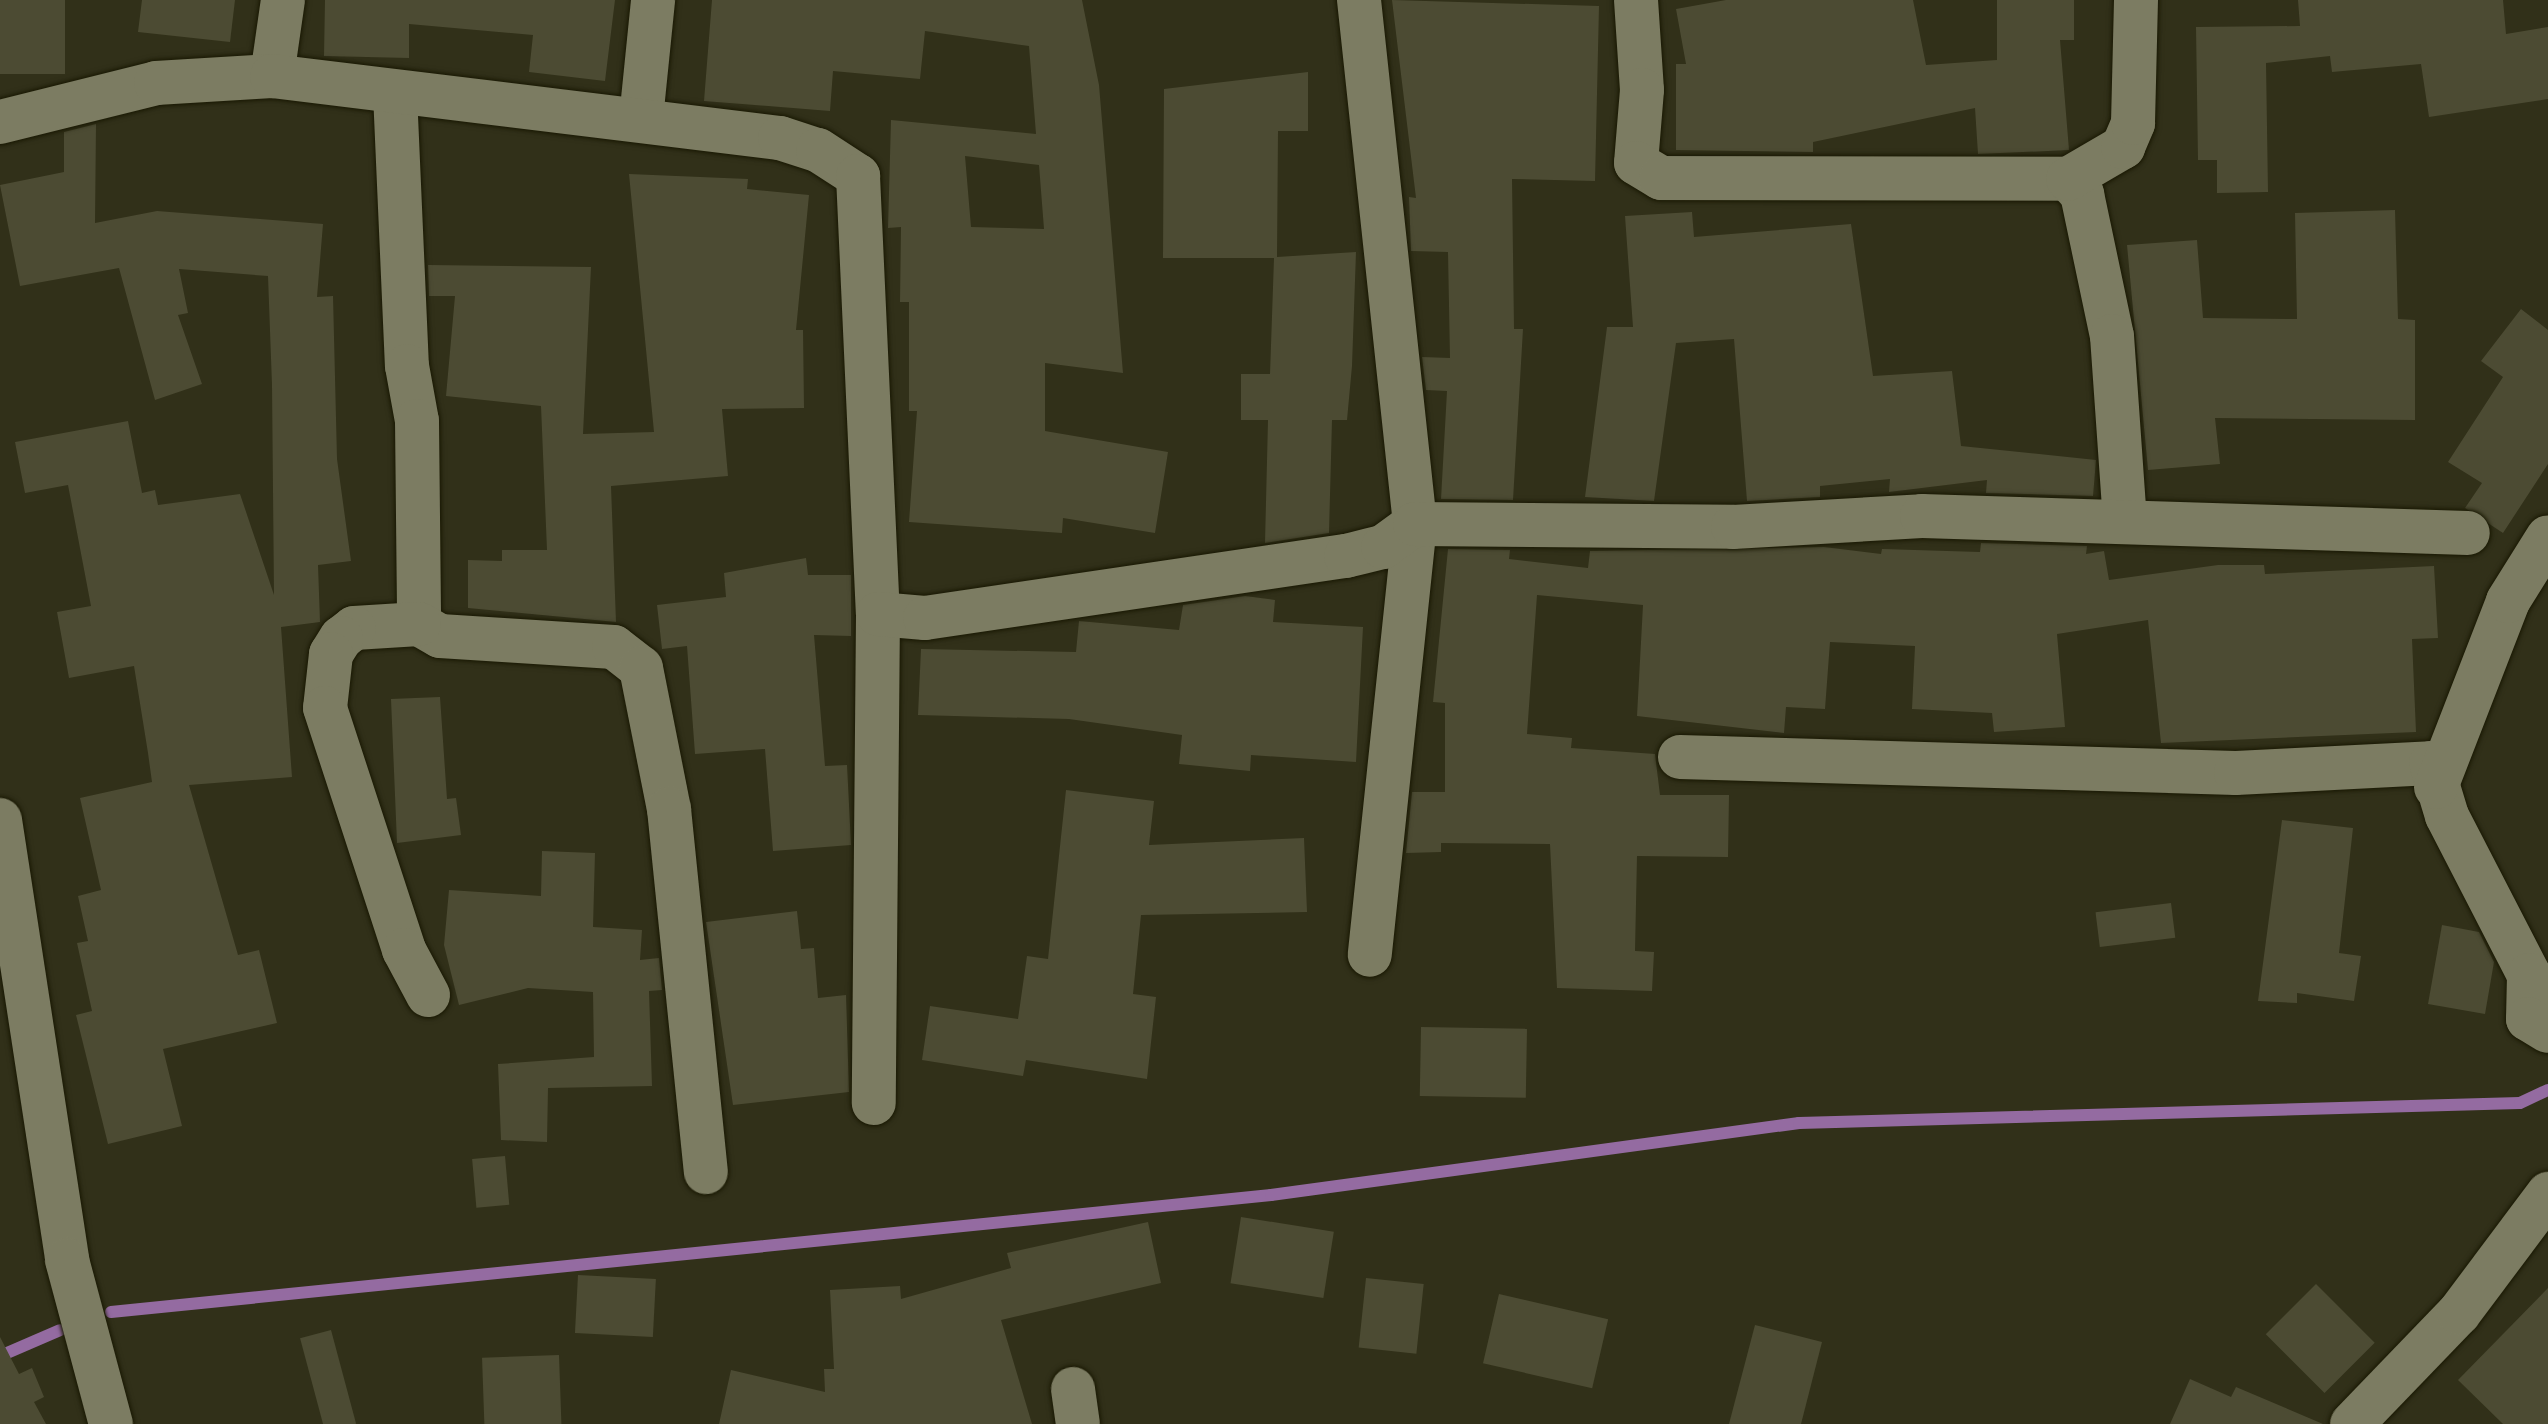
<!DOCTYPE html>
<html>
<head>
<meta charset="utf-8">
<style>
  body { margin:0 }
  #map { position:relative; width:2548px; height:1424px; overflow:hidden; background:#313019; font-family:"Archivo Narrow",sans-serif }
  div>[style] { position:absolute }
  .stream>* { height:12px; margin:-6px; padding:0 6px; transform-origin:6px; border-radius:6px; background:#946ba1 }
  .building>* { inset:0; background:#4c4b33; transform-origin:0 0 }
  .roads { filter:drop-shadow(0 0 2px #191803) drop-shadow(0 0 2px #191803) }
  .minor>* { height:44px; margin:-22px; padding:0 22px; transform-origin:22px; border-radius:22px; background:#7c7c62 }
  span { translate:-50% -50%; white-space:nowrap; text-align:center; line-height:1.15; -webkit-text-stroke:8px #18170d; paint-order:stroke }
</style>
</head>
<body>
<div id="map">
  <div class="stream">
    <i style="left:111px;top:1312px;width:1166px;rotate:-5.76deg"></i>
    <i style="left:1271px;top:1195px;width:533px;rotate:-7.77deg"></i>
    <i style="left:1799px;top:1123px;width:721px;rotate:-1.59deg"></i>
    <i style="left:2520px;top:1103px;width:31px;rotate:-25deg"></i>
    <i style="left:0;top:1356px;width:65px;rotate:-23.4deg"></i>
  </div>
  <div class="building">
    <i style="left:0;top:0;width:65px;height:74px"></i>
    <i style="clip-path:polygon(142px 0,235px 0,230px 42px,138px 32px)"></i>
    <i style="clip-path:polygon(325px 0,615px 0,605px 81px,529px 72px,533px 35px,409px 24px,409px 58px,324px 56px)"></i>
    <i style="clip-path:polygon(evenodd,712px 0,1082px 0,1099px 85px,1123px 373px,1045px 363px,1045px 431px,1168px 452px,1155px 533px,1063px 518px,1062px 533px,909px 522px,917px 411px,909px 411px,909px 302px,900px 302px,901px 227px,888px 228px,891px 120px,1036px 134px,1029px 46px,925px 31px,920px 79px,833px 71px,830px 111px,704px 101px,712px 0,965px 156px,1039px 165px,1044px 229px,971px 227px,965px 156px)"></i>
    <i style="clip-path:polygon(1392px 0,1599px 6px,1595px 181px,1512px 179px,1514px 329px,1523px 329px,1513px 500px,1441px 499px,1447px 391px,1426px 390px,1422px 357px,1450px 358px,1448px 252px,1411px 251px,1409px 197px,1416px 198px)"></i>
    <i style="clip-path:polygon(1726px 0,1913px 0,1926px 65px,1997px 60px,1997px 0,2074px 0,2074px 40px,2060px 40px,2069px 150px,1978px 154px,1975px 108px,1813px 142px,1813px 152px,1676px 150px,1676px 64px,1686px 64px,1676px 9px)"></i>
    <i style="clip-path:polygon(2298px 0,2503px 0,2506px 34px,2548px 27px,2548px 99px,2429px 117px,2421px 64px,2332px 72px,2330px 56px,2266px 63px,2268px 192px,2217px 193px,2217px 160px,2198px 160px,2196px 27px,2300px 26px)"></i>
    <i style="clip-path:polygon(1308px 72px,1308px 131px,1278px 131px,1277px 257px,1356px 252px,1352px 366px,1347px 420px,1332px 420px,1329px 533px,1265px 543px,1268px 420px,1241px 420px,1241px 374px,1270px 374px,1274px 258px,1163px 258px,1164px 89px)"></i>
    <i style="clip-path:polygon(96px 124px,95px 223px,157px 211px,323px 224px,317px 297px,333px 296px,337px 459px,351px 561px,318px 565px,320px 622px,281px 627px,292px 777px,189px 785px,238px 955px,259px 950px,277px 1023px,163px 1049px,182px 1126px,108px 1144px,76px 1015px,92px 1011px,77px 943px,88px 941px,78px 896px,101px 890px,80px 798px,152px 782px,148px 753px,134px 666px,69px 678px,57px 612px,91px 606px,68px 485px,25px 493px,15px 442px,128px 421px,142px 493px,155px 490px,158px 505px,240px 494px,274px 595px,272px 385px,268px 276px,179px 269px,188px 313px,178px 315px,202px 384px,155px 400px,119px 268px,20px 286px,0 185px,64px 172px,64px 132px)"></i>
    <i style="clip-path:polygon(629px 174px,748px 179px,747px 189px,809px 195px,796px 330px,803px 330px,804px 408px,722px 409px,728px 476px,611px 486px,616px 622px,468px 608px,468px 560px,502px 561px,502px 550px,547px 550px,541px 406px,446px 396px,455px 296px,429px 296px,428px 265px,591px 267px,583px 434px,654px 432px)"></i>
    <i style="clip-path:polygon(2395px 210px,2398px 319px,2415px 320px,2415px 420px,2215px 418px,2220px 464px,2148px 470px,2127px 245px,2197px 240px,2203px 318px,2297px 319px,2295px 213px)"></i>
    <i style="clip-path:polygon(1692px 212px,1694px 237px,1851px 224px,1873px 376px,1952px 371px,1961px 446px,2096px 460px,2093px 496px,1986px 493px,1987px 480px,1889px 492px,1890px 479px,1820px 486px,1820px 497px,1747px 501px,1734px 339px,1676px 343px,1654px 501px,1585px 497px,1607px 327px,1633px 327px,1625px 216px)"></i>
    <i style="clip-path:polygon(2521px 309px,2548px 330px,2548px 464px,2503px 533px,2465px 508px,2482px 483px,2448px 462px,2503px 377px,2481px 361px)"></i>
    <i style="clip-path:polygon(1981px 543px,2087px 546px,2086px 554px,2104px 551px,2109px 580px,2218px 565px,2264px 565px,2265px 574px,2434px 566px,2438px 638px,2412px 639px,2416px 732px,2161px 743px,2148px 620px,2057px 634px,2065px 727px,1994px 732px,1992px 713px,1912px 709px,1915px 646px,1830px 642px,1825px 709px,1786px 707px,1784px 733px,1637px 716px,1643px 605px,1537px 595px,1527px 734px,1572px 738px,1571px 748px,1655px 754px,1660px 795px,1729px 795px,1728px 857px,1637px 856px,1635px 951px,1654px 952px,1652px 991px,1557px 988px,1550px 844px,1441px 843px,1441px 852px,1406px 853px,1412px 792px,1445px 792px,1445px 703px,1433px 702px,1448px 549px,1510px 550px,1509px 559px,1588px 568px,1590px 551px,1824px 547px,1881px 554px,1882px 549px,1980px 552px)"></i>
    <i style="clip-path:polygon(806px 558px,808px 575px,851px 575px,851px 636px,814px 635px,825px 766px,847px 765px,851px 845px,773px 851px,765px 749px,695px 754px,687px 646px,662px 649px,657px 605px,726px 597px,724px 573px)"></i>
    <i style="clip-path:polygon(1245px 596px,1275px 600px,1273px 622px,1363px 627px,1356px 762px,1251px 755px,1250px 771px,1179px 764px,1182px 735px,1069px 719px,918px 715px,921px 649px,1076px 652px,1079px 621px,1179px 630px,1183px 605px)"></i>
    <i style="clip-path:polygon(440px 697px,447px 799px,456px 798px,461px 835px,397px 843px,391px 699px)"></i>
    <i style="clip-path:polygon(1066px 790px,1154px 801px,1149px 845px,1304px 838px,1307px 912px,1141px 915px,1133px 994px,1156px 997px,1147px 1079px,1026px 1060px,1023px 1076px,922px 1060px,930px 1006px,1018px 1019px,1027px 956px,1048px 959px)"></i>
    <i style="clip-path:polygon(2282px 820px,2353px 828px,2339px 953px,2361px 956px,2354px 1001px,2297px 993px,2297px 1003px,2258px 1001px)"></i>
    <i style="clip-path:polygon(542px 851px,595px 853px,593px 927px,642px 930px,640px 960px,659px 958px,662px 990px,649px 991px,652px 1086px,548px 1088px,547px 1142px,501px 1140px,498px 1064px,594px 1057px,593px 992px,528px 988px,459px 1005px,444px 945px,449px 890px,541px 896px)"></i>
    <i style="left:2171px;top:903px;width:35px;height:76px;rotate:83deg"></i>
    <i style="clip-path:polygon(797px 911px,801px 949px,814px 948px,818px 998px,846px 995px,849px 1092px,733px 1105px,706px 922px)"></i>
    <i style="clip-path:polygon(2442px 925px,2479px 932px,2494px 962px,2485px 1014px,2428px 1004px)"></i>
    <i style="left:1421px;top:1027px;width:106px;height:69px;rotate:1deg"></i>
    <i style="left:505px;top:1156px;width:49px;height:33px;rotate:85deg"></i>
    <i style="left:1241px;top:1217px;width:94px;height:67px;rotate:9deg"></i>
    <i style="clip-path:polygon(1148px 1222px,1161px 1283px,1001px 1320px,1032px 1424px,719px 1424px,731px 1370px,825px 1392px,824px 1369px,834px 1369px,830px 1290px,900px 1286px,901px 1299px,1011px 1268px,1007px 1253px)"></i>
    <i style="left:578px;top:1275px;width:78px;height:58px;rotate:3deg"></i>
    <i style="left:1366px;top:1278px;width:58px;height:70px;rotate:6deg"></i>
    <i style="left:2316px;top:1284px;width:83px;height:71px;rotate:45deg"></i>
    <i style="clip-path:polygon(2548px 1288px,2548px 1424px,2503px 1424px,2458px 1380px)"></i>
    <i style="left:1499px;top:1294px;width:112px;height:71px;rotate:13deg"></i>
    <i style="clip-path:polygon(1755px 1325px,1822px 1342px,1801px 1424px,1729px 1424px)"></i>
    <i style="left:331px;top:1330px;width:97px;height:32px;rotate:75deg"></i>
    <i style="clip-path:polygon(0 1337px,19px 1374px,32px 1368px,44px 1397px,34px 1402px,46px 1424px,0 1424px)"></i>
    <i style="left:559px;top:1355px;width:69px;height:77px;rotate:88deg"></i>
    <i style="clip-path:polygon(2190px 1379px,2231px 1397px,2236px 1387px,2323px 1424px,2170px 1424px)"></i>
  </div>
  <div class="roads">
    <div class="minor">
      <i style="left:1359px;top:0;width:527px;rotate:83.9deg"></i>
      <i style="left:1415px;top:524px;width:433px;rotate:96deg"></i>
      <i style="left:1636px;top:0;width:90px;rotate:86.2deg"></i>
      <i style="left:1642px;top:90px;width:73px;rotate:94.7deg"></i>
      <i style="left:1636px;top:163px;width:29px;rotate:31deg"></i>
      <i style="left:1661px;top:178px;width:407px;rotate:0.1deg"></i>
      <i style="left:2068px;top:179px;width:21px;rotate:47deg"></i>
      <i style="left:2082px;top:194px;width:145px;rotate:78.1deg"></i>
      <i style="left:2112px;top:336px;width:185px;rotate:86deg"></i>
      <i style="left:272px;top:76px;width:77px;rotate:-81.8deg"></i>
      <i style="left:395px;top:93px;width:273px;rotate:87.5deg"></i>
      <i style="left:407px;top:366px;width:56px;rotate:79.7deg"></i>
      <i style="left:417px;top:421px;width:203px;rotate:89.4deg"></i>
      <i style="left:419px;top:624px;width:24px;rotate:30deg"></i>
      <i style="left:440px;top:636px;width:174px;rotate:3.6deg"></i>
      <i style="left:614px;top:647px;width:34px;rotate:38deg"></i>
      <i style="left:641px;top:668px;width:144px;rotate:78.8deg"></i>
      <i style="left:669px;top:809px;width:365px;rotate:84.2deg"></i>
      <i style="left:641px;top:119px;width:120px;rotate:-84.2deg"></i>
      <i style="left:0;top:122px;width:161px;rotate:-14deg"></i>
      <i style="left:156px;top:83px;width:116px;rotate:-3.5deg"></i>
      <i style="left:272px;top:76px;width:512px;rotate:6.96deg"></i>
      <i style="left:780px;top:138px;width:40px;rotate:18deg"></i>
      <i style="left:818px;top:150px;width:48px;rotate:33deg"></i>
      <i style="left:858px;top:176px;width:438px;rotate:87.4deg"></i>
      <i style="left:878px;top:614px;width:489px;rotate:90.5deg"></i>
      <i style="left:2068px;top:179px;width:64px;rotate:-30.2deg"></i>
      <i style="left:2123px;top:147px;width:26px;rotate:-67deg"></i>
      <i style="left:2133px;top:123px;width:123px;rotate:-88.6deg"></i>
      <i style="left:878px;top:614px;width:47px;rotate:4.9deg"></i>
      <i style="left:925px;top:618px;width:426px;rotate:-8.4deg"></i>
      <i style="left:1346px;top:556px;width:38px;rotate:-14deg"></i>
      <i style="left:1383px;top:547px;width:39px;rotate:-36deg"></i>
      <i style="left:1415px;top:524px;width:318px;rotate:0.5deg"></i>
      <i style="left:1733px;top:527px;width:189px;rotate:-3.3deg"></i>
      <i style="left:1922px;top:516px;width:546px;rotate:1.78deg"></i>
      <i style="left:419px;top:624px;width:65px;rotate:176.5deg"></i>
      <i style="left:354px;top:628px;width:16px;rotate:142deg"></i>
      <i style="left:341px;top:638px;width:19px;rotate:122deg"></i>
      <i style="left:331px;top:654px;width:54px;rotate:96.3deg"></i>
      <i style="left:325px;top:708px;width:255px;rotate:71.9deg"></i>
      <i style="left:404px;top:950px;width:51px;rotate:61.9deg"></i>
      <i style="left:1680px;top:757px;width:556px;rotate:1.65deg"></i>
      <i style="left:2236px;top:773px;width:195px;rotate:-2.9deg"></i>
      <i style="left:2431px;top:763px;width:55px;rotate:73.2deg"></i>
      <i style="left:2447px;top:816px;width:179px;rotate:62.7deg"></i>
      <i style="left:2529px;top:975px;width:44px;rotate:91.3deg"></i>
      <i style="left:2528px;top:1019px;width:23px;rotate:31deg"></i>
      <i style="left:2436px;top:787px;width:199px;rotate:-68.8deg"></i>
      <i style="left:2508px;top:601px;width:75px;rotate:-58deg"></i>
      <i style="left:0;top:820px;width:445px;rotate:81.3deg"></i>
      <i style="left:67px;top:1260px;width:170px;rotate:75deg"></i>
      <i style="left:1073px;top:1389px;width:35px;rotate:82deg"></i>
      <i style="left:2352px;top:1424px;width:154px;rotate:-46.1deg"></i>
      <i style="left:2459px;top:1313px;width:149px;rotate:-53.2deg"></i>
    </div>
  </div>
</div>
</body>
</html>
